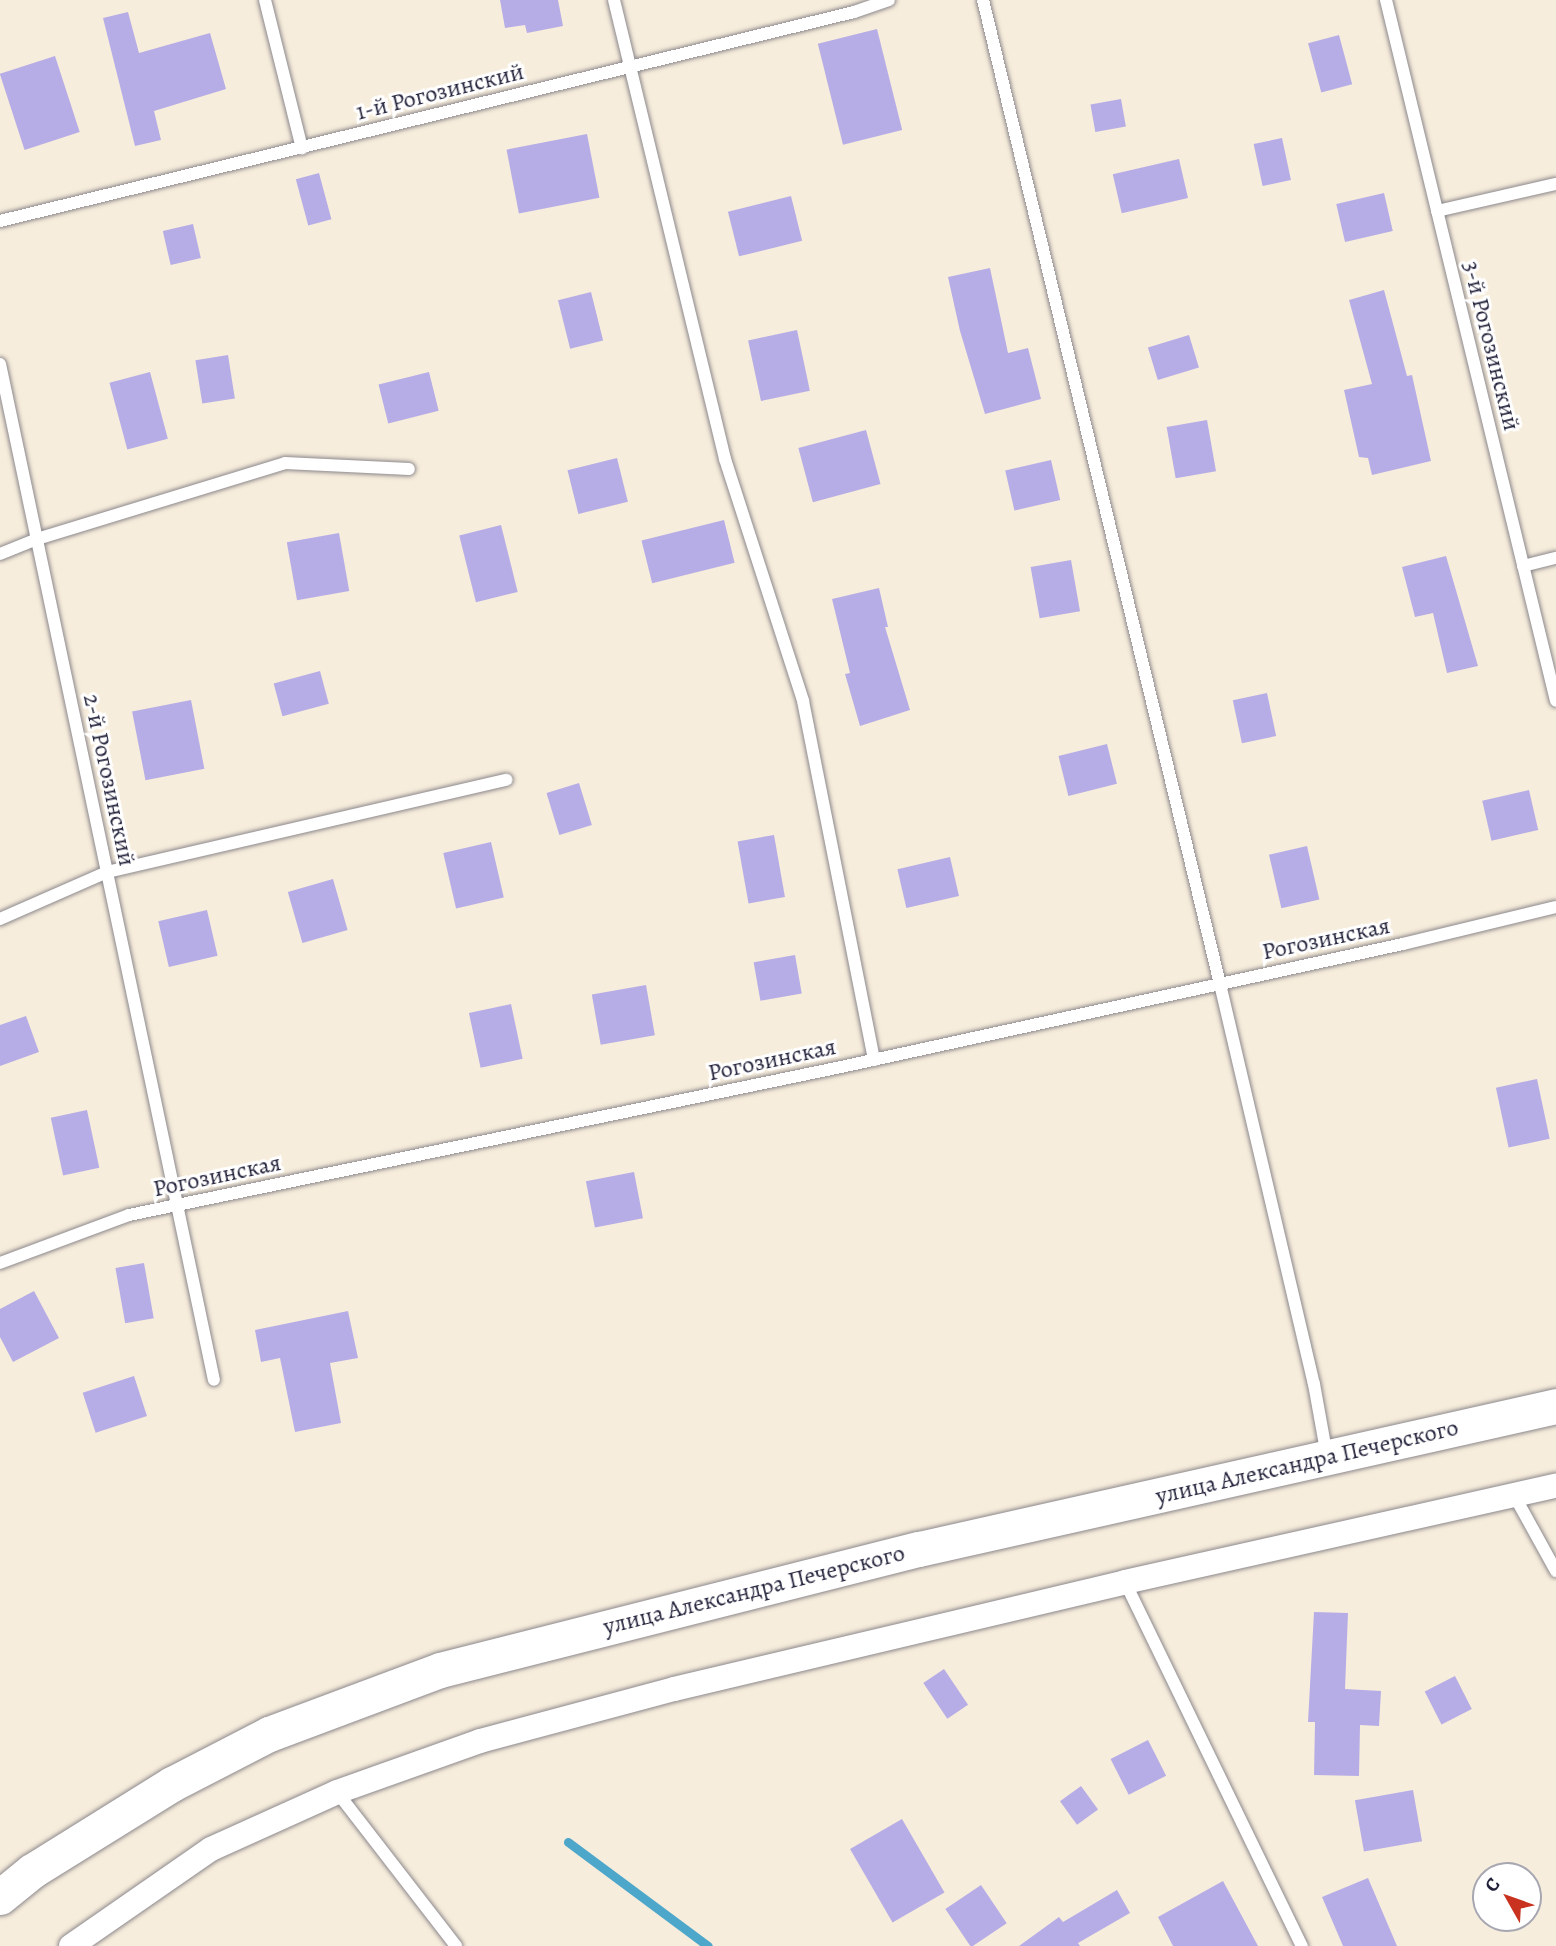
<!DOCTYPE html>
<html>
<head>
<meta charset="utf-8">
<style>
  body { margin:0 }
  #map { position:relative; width:1556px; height:1946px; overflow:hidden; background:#f7eddc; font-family:Alegreya,serif }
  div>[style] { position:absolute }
  .stream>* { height:9px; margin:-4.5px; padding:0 4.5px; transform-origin:4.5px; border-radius:4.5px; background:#4da7ca }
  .building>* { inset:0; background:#b7ade6; transform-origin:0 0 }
  .roads { filter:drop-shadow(0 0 2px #8c888c) drop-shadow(0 0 2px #8c888c) }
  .service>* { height:12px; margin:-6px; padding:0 6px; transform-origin:6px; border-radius:6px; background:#fff }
  .minor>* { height:24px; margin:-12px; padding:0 12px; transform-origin:12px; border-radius:12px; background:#fff }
  .secondary>* { height:35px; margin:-17.5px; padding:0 17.5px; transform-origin:17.5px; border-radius:17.5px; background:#fff }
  span { translate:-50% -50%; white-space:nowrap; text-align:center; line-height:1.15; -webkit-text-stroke:6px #fff; paint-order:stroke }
  .street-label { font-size:24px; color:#22223b }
  .north { position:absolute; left:1472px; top:1862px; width:70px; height:70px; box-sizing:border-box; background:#fff; border:2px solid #a7a7b1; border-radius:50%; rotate:310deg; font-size:19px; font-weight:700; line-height:28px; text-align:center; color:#22223b }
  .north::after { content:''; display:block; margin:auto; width:24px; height:32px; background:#c8321e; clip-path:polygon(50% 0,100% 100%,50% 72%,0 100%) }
</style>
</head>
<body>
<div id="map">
  <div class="stream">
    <i style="left:568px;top:1842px;width:174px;rotate:36.6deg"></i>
  </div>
  <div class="building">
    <i style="clip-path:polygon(500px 0,558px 0,563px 26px,527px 33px,525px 25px,505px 28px)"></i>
    <i style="clip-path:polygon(128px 12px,139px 53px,210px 33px,226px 89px,154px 111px,161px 140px,135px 146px,103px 18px)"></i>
    <i style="left:877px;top:29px;width:104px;height:61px;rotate:76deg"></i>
    <i style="left:1339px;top:35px;width:51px;height:32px;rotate:75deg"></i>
    <i style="left:55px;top:56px;width:80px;height:58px;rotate:72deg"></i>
    <i style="left:1121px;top:99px;width:28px;height:31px;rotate:80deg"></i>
    <i style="left:587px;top:134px;width:65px;height:82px;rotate:79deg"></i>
    <i style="left:1282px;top:138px;width:43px;height:29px;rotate:78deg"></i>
    <i style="left:1179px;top:159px;width:40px;height:68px;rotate:77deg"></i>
    <i style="left:319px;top:173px;width:48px;height:24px;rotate:75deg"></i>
    <i style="left:1384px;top:193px;width:39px;height:49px;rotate:77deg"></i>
    <i style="left:791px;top:196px;width:46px;height:65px;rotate:76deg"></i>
    <i style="left:193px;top:224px;width:35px;height:31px;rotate:77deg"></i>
    <i style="clip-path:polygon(990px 268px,1008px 353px,1028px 348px,1041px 399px,985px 414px,960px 331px,948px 277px)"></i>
    <i style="clip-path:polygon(1384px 290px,1407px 376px,1412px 375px,1431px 461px,1372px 475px,1368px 458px,1359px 457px,1344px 390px,1372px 384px,1349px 300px)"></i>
    <i style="left:591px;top:292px;width:50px;height:34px;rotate:76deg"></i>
    <i style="left:797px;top:330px;width:62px;height:50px;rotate:78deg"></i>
    <i style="left:1189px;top:335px;width:34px;height:43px;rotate:73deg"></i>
    <i style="left:228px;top:355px;width:44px;height:33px;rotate:81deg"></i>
    <i style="left:150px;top:372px;width:69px;height:42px;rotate:75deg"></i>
    <i style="left:429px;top:372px;width:40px;height:52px;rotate:76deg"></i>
    <i style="left:1207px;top:420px;width:52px;height:41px;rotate:80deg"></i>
    <i style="left:866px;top:430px;width:56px;height:70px;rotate:75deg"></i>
    <i style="left:617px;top:458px;width:45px;height:51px;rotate:76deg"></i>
    <i style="left:1051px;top:460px;width:41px;height:47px;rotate:77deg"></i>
    <i style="left:724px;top:520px;width:44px;height:85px;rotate:76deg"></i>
    <i style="left:501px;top:525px;width:69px;height:43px;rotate:76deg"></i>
    <i style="left:339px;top:533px;width:59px;height:53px;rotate:80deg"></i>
    <i style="clip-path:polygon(1446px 556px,1478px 666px,1447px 673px,1433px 613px,1415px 617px,1402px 567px)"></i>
    <i style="left:1071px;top:560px;width:52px;height:41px;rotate:80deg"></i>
    <i style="clip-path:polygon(879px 588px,888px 627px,885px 627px,910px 710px,860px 726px,845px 674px,850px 673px,832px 599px)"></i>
    <i style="left:320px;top:671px;width:34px;height:48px;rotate:75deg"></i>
    <i style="left:1267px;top:693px;width:44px;height:35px;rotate:78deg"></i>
    <i style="left:191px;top:700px;width:70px;height:60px;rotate:79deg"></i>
    <i style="left:1107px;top:744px;width:41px;height:50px;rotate:76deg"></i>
    <i style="left:579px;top:783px;width:44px;height:34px;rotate:73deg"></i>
    <i style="left:1529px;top:790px;width:41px;height:48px;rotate:77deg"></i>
    <i style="left:774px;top:835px;width:63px;height:37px;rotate:80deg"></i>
    <i style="left:491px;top:842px;width:57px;height:49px;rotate:77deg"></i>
    <i style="left:1307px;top:846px;width:55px;height:39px;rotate:77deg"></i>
    <i style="left:950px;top:857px;width:40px;height:54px;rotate:77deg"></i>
    <i style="left:333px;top:879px;width:53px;height:47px;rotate:74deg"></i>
    <i style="left:207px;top:910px;width:47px;height:50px;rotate:77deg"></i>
    <i style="left:795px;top:955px;width:39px;height:42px;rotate:80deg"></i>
    <i style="left:646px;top:985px;width:51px;height:55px;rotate:80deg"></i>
    <i style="left:511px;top:1004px;width:56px;height:43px;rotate:78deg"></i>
    <i style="clip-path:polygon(26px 1016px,39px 1052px,0 1066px,0 1025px)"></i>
    <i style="left:1537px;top:1079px;width:61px;height:42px;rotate:78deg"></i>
    <i style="left:87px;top:1110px;width:59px;height:37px;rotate:78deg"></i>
    <i style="left:634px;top:1172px;width:47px;height:49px;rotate:79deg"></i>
    <i style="left:144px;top:1263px;width:56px;height:29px;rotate:80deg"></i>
    <i style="clip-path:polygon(34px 1291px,59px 1338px,13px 1362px,0 1337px,0 1309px)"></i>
    <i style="clip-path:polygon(348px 1311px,358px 1358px,330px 1363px,341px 1423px,295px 1432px,280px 1358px,261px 1362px,255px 1330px)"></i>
    <i style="left:134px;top:1376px;width:42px;height:54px;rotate:72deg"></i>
    <i style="clip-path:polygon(1314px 1612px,1348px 1613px,1345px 1689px,1381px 1691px,1379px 1726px,1360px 1725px,1359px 1776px,1314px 1775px,1315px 1722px,1308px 1722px)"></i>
    <i style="left:944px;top:1669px;width:43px;height:25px;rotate:56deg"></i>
    <i style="left:1455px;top:1676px;width:37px;height:34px;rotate:63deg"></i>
    <i style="left:1148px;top:1740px;width:40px;height:42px;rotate:63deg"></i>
    <i style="left:1081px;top:1786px;width:29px;height:26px;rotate:54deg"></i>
    <i style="left:1413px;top:1790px;width:52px;height:59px;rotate:80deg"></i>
    <i style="left:902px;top:1819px;width:85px;height:60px;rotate:60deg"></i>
    <i style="clip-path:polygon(1368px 1878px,1397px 1946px,1343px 1946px,1322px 1897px)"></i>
    <i style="clip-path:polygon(1223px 1881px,1258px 1946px,1173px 1946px,1158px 1917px)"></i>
    <i style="left:981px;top:1885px;width:46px;height:43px;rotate:56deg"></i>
    <i style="clip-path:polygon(1117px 1890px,1130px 1913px,1078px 1943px,1080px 1946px,1019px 1946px,1059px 1917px,1063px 1922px)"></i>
  </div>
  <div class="roads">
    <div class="service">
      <i style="left:265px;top:0;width:153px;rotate:76deg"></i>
      <i style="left:614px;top:0;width:472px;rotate:76.4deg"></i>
      <i style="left:725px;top:459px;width:254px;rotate:72.1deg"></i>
      <i style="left:803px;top:701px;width:366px;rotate:78.8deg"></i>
      <i style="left:983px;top:0;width:1012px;rotate:76.46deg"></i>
      <i style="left:1220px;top:984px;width:411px;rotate:76.8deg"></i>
      <i style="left:1314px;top:1384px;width:73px;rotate:79.8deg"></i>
      <i style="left:1386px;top:0;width:721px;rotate:76.37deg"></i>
      <i style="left:1437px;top:211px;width:122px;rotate:-12.8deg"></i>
      <i style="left:0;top:221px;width:879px;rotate:-13.75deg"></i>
      <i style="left:854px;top:12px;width:37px;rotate:-19deg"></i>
      <i style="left:0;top:364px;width:1038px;rotate:78.11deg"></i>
      <i style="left:0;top:554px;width:40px;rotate:-22deg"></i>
      <i style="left:37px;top:539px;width:259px;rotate:-17deg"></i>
      <i style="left:285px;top:463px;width:124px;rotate:2.8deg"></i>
      <i style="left:1523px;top:566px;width:34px;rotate:-14deg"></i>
      <i style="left:0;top:919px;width:117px;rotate:-23.7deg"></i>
      <i style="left:107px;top:872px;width:410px;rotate:-13deg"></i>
      <i style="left:0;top:1263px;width:138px;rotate:-20.4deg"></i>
      <i style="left:129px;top:1215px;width:727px;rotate:-11.74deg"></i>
      <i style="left:841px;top:1067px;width:575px;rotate:-12.35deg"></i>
      <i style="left:1403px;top:944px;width:157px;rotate:-13.6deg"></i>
      <i style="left:1514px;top:1495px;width:87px;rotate:61.1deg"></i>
      <i style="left:1125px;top:1582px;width:405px;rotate:64.1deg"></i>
      <i style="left:337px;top:1792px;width:195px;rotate:52.3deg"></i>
    </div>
    <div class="minor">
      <i style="left:71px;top:1946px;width:170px;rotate:-34.7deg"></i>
      <i style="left:211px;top:1849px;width:138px;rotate:-24.3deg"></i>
      <i style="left:337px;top:1792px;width:152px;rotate:-19.6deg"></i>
      <i style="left:480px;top:1741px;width:201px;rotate:-15deg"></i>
      <i style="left:674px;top:1689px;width:464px;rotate:-13.3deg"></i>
      <i style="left:1125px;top:1582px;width:442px;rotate:-12.6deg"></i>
    </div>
    <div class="secondary">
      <i style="left:0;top:1897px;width:41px;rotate:-39.1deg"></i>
      <i style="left:32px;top:1871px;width:165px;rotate:-31.9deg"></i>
      <i style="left:172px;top:1784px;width:109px;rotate:-27.3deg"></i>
      <i style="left:269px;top:1734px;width:183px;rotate:-20.5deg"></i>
      <i style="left:440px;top:1670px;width:494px;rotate:-14.2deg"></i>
      <i style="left:919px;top:1549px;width:653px;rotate:-12.65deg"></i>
    </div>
  </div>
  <div class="street-label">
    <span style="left:440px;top:92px;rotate:-14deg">1-й Рогозинский</span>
    <span style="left:1491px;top:346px;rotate:76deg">3-й Рогозинский</span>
    <span style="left:109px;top:780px;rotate:78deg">2-й Рогозинский</span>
    <span style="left:1326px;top:939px;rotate:-12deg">Рогозинская</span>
    <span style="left:772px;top:1060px;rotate:-12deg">Рогозинская</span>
    <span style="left:217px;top:1176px;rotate:-12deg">Рогозинская</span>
    <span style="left:1307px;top:1462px;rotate:-13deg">улица Александра Печерского</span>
    <span style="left:754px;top:1590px;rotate:-14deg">улица Александра Печерского</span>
  </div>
  <div class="north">С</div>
</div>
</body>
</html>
